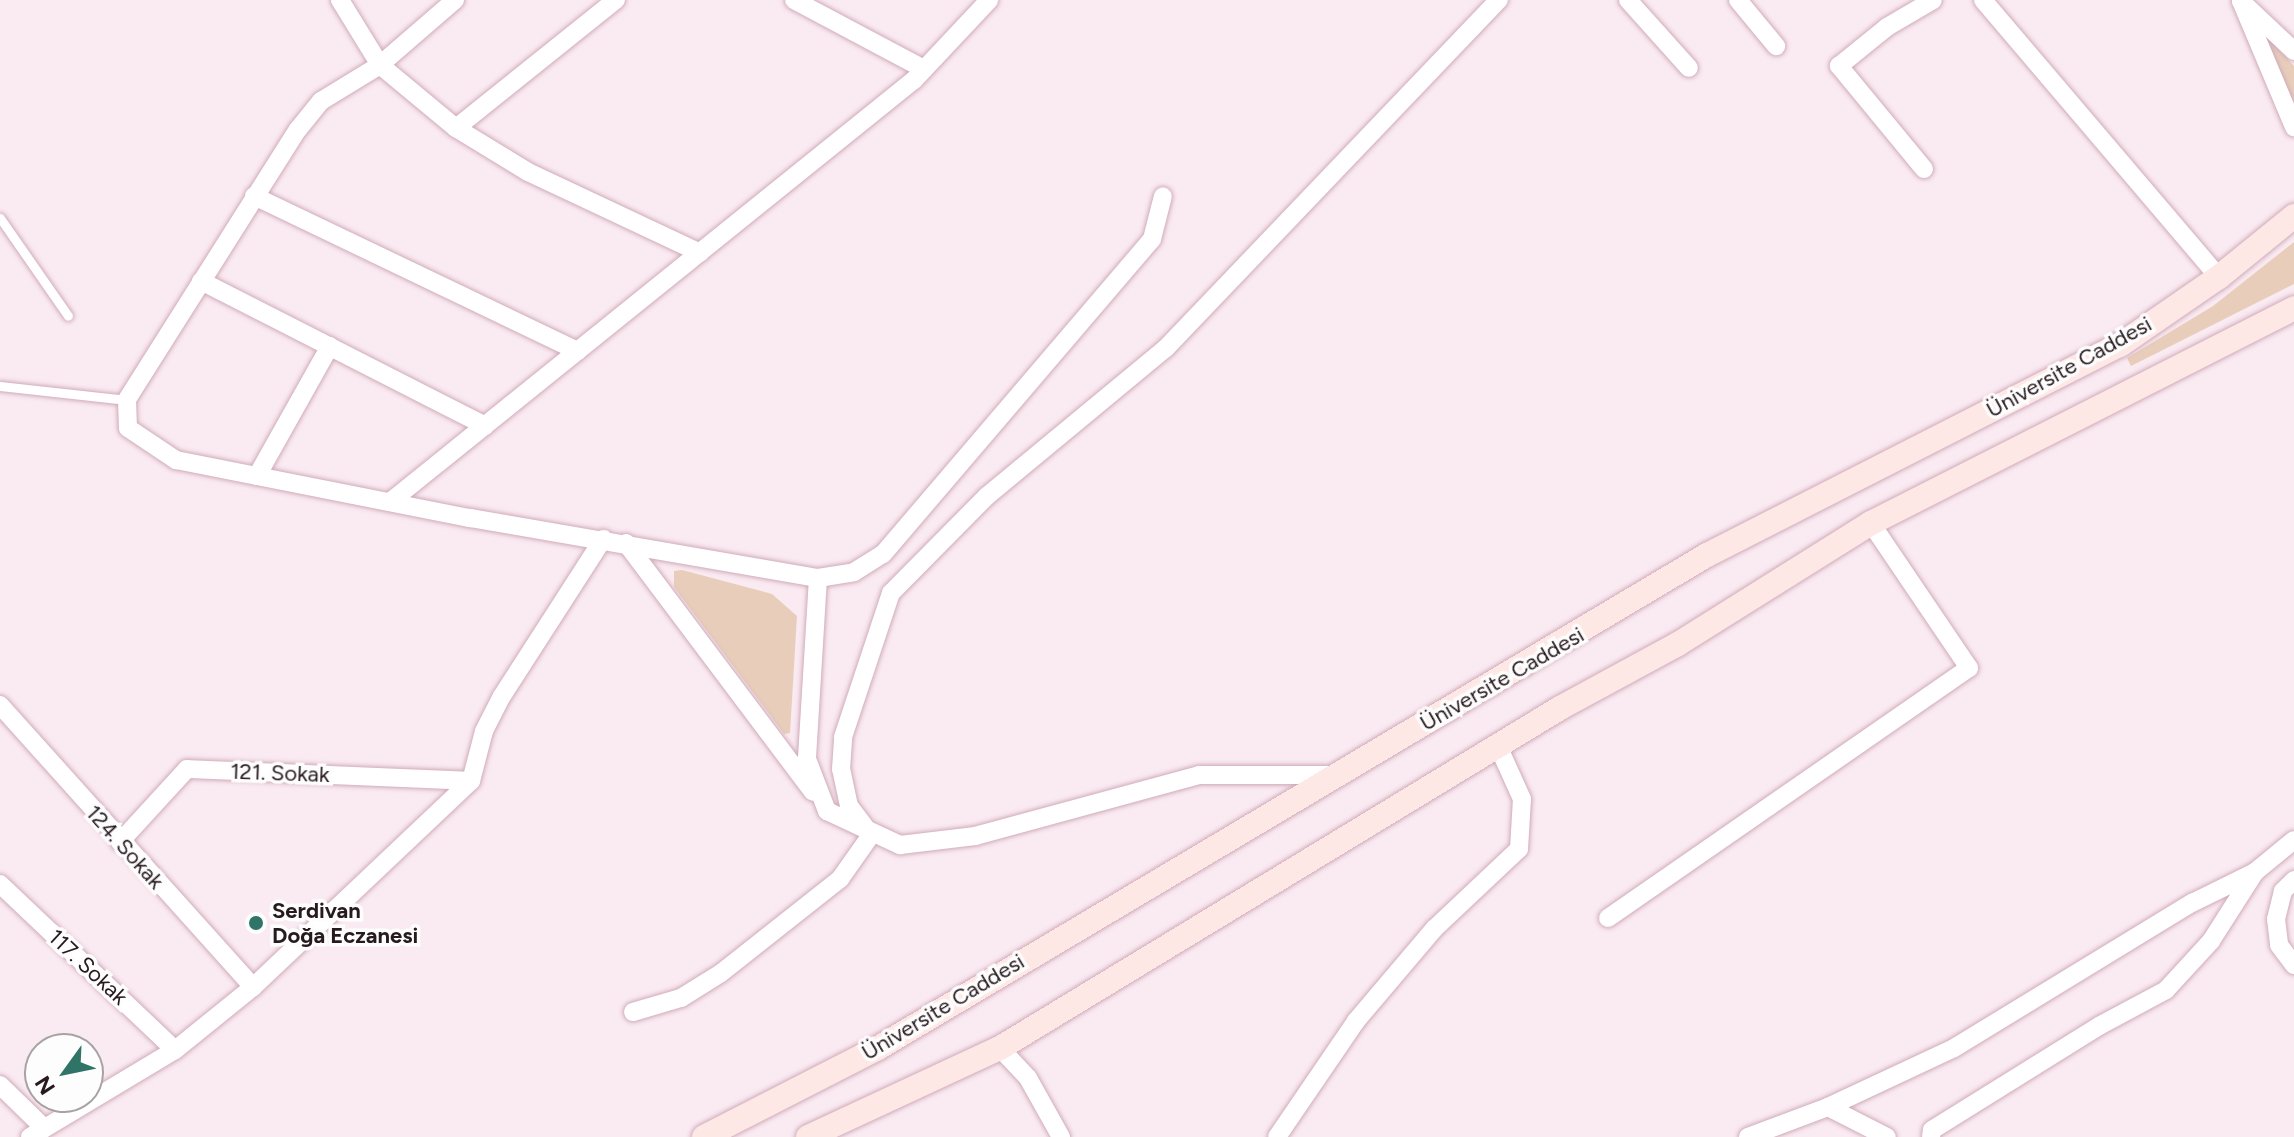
<!DOCTYPE html>
<html>
<head>
<meta charset="utf-8">
<style>
  body { margin:0 }
  #map { position:relative; width:2294px; height:1137px; overflow:hidden; background:#faeaf1; font-family:Figtree,sans-serif }
  div>[style] { position:absolute }
  .green>* { inset:0; background:#e8ceba }
  .roads { filter:drop-shadow(0 0 2px #d0abba) drop-shadow(0 0 2px #d0abba) }
  .lane>* { height:9px; margin:-4.5px; padding:0 4.5px; transform-origin:4.5px; border-radius:4.5px; background:#fff }
  .street>* { height:18px; margin:-9px; padding:0 9px; transform-origin:9px; border-radius:9px; background:#fff }
  .secondary>* { height:24px; margin:-12px; padding:0 12px; transform-origin:12px; border-radius:12px; background:#fee8e6 }
  .dots>* { width:22px; height:22px; translate:-50% -50%; box-sizing:border-box; border:4px solid #fdfdfd; border-radius:50% }
  span { translate:-50% -50%; white-space:nowrap; text-align:center; line-height:1.15; -webkit-text-stroke:7px #fdfdfd; paint-order:stroke }
  .street-label { font-size:22px; color:#271a1f }
  .poi-label { font-size:22px; color:#271a1f; font-weight:700 }
  .left { translate:0 -50%; text-align:left }
  .north { position:absolute; left:24px; top:1033px; width:80px; height:80px; box-sizing:border-box; background:#fdfdfd; border:2px solid #a7a2a4; border-radius:50%; rotate:237deg; font-size:22px; font-weight:700; line-height:32px; text-align:center; color:#271a1f }
  .north::after { content:''; display:block; margin:auto; width:28px; height:36px; background:#307467; clip-path:polygon(50% 0,100% 100%,50% 72%,0 100%) }
</style>
</head>
<body>
<div id="map">
  <div class="green">
    <i style="clip-path:polygon(2255px 23px,2294px 66px,2294px 107px)"></i>
    <i style="clip-path:polygon(2294px 242px,2294px 284px,2131px 366px,2127px 358px,2213px 306px)"></i>
    <i style="clip-path:polygon(682px 570px,772px 594px,797px 616px,790px 733px,784px 734px,674px 587px,674px 571px)"></i>
  </div>
  <div class="roads">
    <div class="lane">
      <i style="left:0;top:218px;width:119px;rotate:55.2deg"></i>
      <i style="left:0;top:386px;width:128px;rotate:6.3deg"></i>
    </div>
    <div class="street">
      <i style="left:340px;top:0;width:76px;rotate:58.4deg"></i>
      <i style="left:380px;top:65px;width:99px;rotate:39.7deg"></i>
      <i style="left:456px;top:128px;width:84px;rotate:31.4deg"></i>
      <i style="left:528px;top:172px;width:190px;rotate:25.2deg"></i>
      <i style="left:455px;top:0;width:99px;rotate:139.1deg"></i>
      <i style="left:380px;top:65px;width:69px;rotate:148.6deg"></i>
      <i style="left:321px;top:101px;width:36px;rotate:129deg"></i>
      <i style="left:298px;top:129px;width:320px;rotate:122.3deg"></i>
      <i style="left:127px;top:400px;width:28px;rotate:88deg"></i>
      <i style="left:128px;top:428px;width:58px;rotate:33.7deg"></i>
      <i style="left:176px;top:460px;width:300px;rotate:11.2deg"></i>
      <i style="left:470px;top:518px;width:353px;rotate:9.8deg"></i>
      <i style="left:818px;top:578px;width:181px;rotate:93.5deg"></i>
      <i style="left:807px;top:759px;width:56px;rotate:69deg"></i>
      <i style="left:827px;top:811px;width:81px;rotate:25deg"></i>
      <i style="left:900px;top:845px;width:76px;rotate:-6.8deg"></i>
      <i style="left:975px;top:836px;width:232px;rotate:-15.2deg"></i>
      <i style="left:1199px;top:775px;width:139px"></i>
      <i style="left:794px;top:0;width:147px;rotate:28deg"></i>
      <i style="left:1628px;top:0;width:91px;rotate:48.1deg"></i>
      <i style="left:1738px;top:0;width:60px;rotate:50.4deg"></i>
      <i style="left:1983px;top:0;width:364px;rotate:49.6deg"></i>
      <i style="left:2294px;top:51px;width:73px;rotate:-136.7deg"></i>
      <i style="left:2241px;top:1px;width:137px;rotate:67.2deg"></i>
      <i style="left:456px;top:128px;width:205px;rotate:-38.7deg"></i>
      <i style="left:1924px;top:169px;width:134px;rotate:-129.5deg"></i>
      <i style="left:1839px;top:66px;width:62px;rotate:-39.1deg"></i>
      <i style="left:1887px;top:27px;width:53px;rotate:-30.4deg"></i>
      <i style="left:254px;top:196px;width:359px;rotate:25.6deg"></i>
      <i style="left:201px;top:281px;width:319px;rotate:27deg"></i>
      <i style="left:257px;top:476px;width:149px;rotate:-60.7deg"></i>
      <i style="left:390px;top:502px;width:673px;rotate:-38.85deg"></i>
      <i style="left:914px;top:80px;width:110px;rotate:-46.8deg"></i>
      <i style="left:626px;top:543px;width:311px;rotate:53.1deg"></i>
      <i style="left:818px;top:578px;width:36px;rotate:-9deg"></i>
      <i style="left:854px;top:572px;width:34px;rotate:-32deg"></i>
      <i style="left:883px;top:554px;width:414px;rotate:-49.5deg"></i>
      <i style="left:1152px;top:239px;width:44px;rotate:-75.7deg"></i>
      <i style="left:0;top:705px;width:379px;rotate:48.1deg"></i>
      <i style="left:120px;top:842px;width:99px;rotate:-47.5deg"></i>
      <i style="left:187px;top:769px;width:284px;rotate:2.4deg"></i>
      <i style="left:2294px;top:880px;width:16px;rotate:135deg"></i>
      <i style="left:2283px;top:891px;width:29px;rotate:104deg"></i>
      <i style="left:2276px;top:919px;width:26px;rotate:83deg"></i>
      <i style="left:2279px;top:945px;width:25px;rotate:53deg"></i>
      <i style="left:0;top:884px;width:241px;rotate:43.5deg"></i>
      <i style="left:1608px;top:918px;width:439px;rotate:-34.7deg"></i>
      <i style="left:1969px;top:668px;width:175px;rotate:-124.1deg"></i>
      <i style="left:633px;top:1012px;width:50px;rotate:-16.3deg"></i>
      <i style="left:681px;top:998px;width:47px;rotate:-32deg"></i>
      <i style="left:721px;top:973px;width:152px;rotate:-38.3deg"></i>
      <i style="left:840px;top:879px;width:54px;rotate:-54.8deg"></i>
      <i style="left:871px;top:835px;width:36px;rotate:-127deg"></i>
      <i style="left:849px;top:806px;width:38px;rotate:-102deg"></i>
      <i style="left:841px;top:769px;width:32px;rotate:-86deg"></i>
      <i style="left:843px;top:737px;width:152px;rotate:-71.6deg"></i>
      <i style="left:891px;top:593px;width:136px;rotate:-45.3deg"></i>
      <i style="left:987px;top:496px;width:232px;rotate:-39.6deg"></i>
      <i style="left:1166px;top:348px;width:482px;rotate:-46.3deg"></i>
      <i style="left:1000px;top:1048px;width:41px;rotate:47deg"></i>
      <i style="left:1028px;top:1078px;width:68px;rotate:60.8deg"></i>
      <i style="left:0;top:1085px;width:62px;rotate:44.3deg"></i>
      <i style="left:1828px;top:1107px;width:66px;rotate:27deg"></i>
      <i style="left:30px;top:1137px;width:169px;rotate:-31deg"></i>
      <i style="left:175px;top:1050px;width:100px;rotate:-38.9deg"></i>
      <i style="left:253px;top:987px;width:300px;rotate:-43.4deg"></i>
      <i style="left:471px;top:781px;width:52px;rotate:-75.4deg"></i>
      <i style="left:484px;top:731px;width:39px;rotate:-63deg"></i>
      <i style="left:502px;top:696px;width:187px;rotate:-57.2deg"></i>
      <i style="left:1277px;top:1137px;width:140px;rotate:-55.7deg"></i>
      <i style="left:1356px;top:1021px;width:121px;rotate:-49.7deg"></i>
      <i style="left:1434px;top:929px;width:117px;rotate:-43.3deg"></i>
      <i style="left:1519px;top:849px;width:50px;rotate:-86.6deg"></i>
      <i style="left:1522px;top:799px;width:56px;rotate:-114.3deg"></i>
      <i style="left:1748px;top:1137px;width:85px;rotate:-20.6deg"></i>
      <i style="left:1828px;top:1107px;width:139px;rotate:-25.1deg"></i>
      <i style="left:1954px;top:1048px;width:279px;rotate:-31.4deg"></i>
      <i style="left:2192px;top:903px;width:70px;rotate:-26.2deg"></i>
      <i style="left:1931px;top:1137px;width:7px;rotate:-82deg"></i>
      <i style="left:1932px;top:1130px;width:197px;rotate:-31.9deg"></i>
      <i style="left:2099px;top:1026px;width:76px;rotate:-28.2deg"></i>
      <i style="left:2166px;top:990px;width:67px;rotate:-47.4deg"></i>
      <i style="left:2211px;top:941px;width:82px;rotate:-57.5deg"></i>
      <i style="left:2255px;top:872px;width:50px;rotate:-39.4deg"></i>
    </div>
    <div class="secondary">
      <i style="left:704px;top:1137px;width:195px;rotate:-27.1deg"></i>
      <i style="left:878px;top:1048px;width:965px;rotate:-30.74deg"></i>
      <i style="left:1707px;top:555px;width:463px;rotate:-27deg"></i>
      <i style="left:2120px;top:345px;width:120px;rotate:-34.5deg"></i>
      <i style="left:2219px;top:277px;width:97px;rotate:-39.1deg"></i>
      <i style="left:808px;top:1137px;width:212px;rotate:-24.9deg"></i>
      <i style="left:1000px;top:1048px;width:655px;rotate:-31.26deg"></i>
      <i style="left:1560px;top:708px;width:134px;rotate:-28.5deg"></i>
      <i style="left:1678px;top:644px;width:228px;rotate:-32.1deg"></i>
      <i style="left:1871px;top:523px;width:475px;rotate:-26.9deg"></i>
    </div>
  </div>
  <div class="dots">
    <i style="left:256px;top:923px;background:#307467"></i>
  </div>
  <div class="street-label">
    <span style="left:2069px;top:367px;rotate:-29deg">Üniversite Caddesi</span>
    <span style="left:1502px;top:679px;rotate:-30deg">Üniversite Caddesi</span>
    <span style="left:280px;top:773px;rotate:2deg">121. Sokak</span>
    <span style="left:125px;top:847px;rotate:48deg">124. Sokak</span>
    <span style="left:88px;top:967px;rotate:43deg">117. Sokak</span>
    <span style="left:943px;top:1007px;rotate:-31deg">Üniversite Caddesi</span>
  </div>
  <div class="poi-label">
    <span class="left" style="left:272px;top:923px">Serdivan<br>Doğa Eczanesi</span>
  </div>
  <div class="north">N</div>
</div>
</body>
</html>
